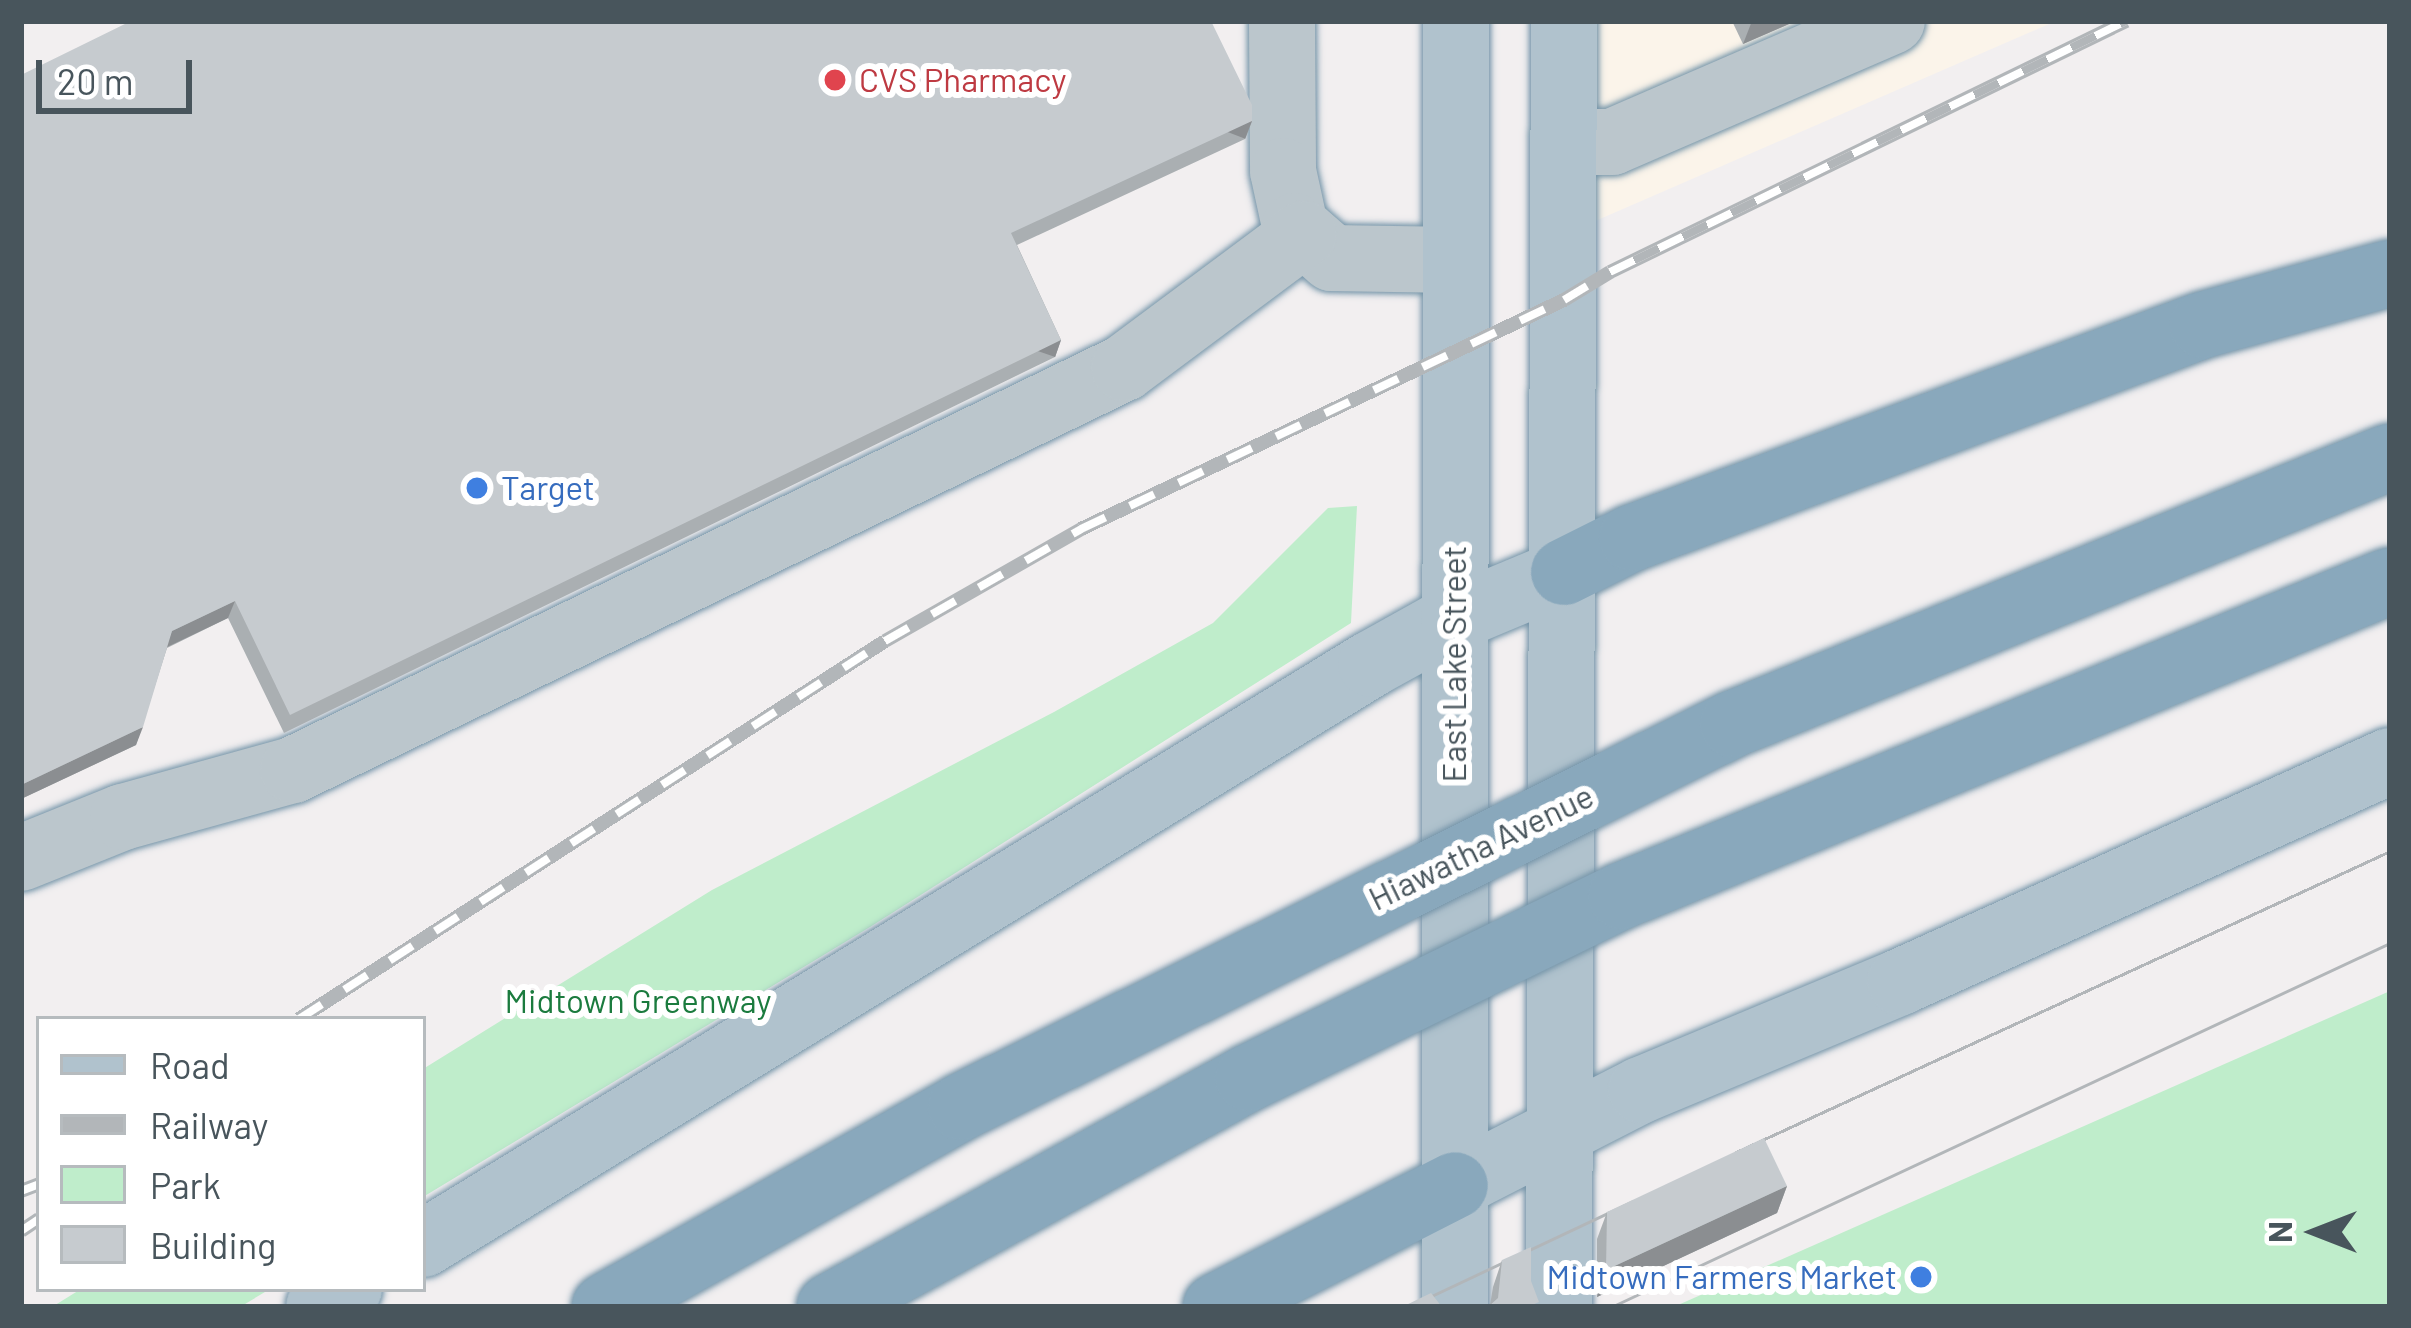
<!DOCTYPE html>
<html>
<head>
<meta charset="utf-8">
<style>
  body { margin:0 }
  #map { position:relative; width:2411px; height:1328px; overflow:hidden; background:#f2eff0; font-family:Barlow,sans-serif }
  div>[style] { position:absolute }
  .commercial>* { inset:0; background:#fbf4ea }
  .green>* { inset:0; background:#bfedcb }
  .roads { filter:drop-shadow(0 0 3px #7494a8) drop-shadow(0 0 3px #7494a8) }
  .minor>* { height:66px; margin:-33px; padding:0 33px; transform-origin:33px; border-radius:33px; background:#bbc6cc }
  .major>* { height:66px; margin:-33px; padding:0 33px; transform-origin:33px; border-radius:33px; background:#b0c2cd }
  .highway>* { height:66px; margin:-33px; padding:0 33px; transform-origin:33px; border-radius:33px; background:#89a8bc }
  .tram>* { height:3px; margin:-1.5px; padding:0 1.5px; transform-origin:1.5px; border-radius:1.5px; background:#b2b6b9 }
  .rail>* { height:14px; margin-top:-7px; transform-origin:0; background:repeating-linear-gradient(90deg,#fff 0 27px,#b2b6b9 0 54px); box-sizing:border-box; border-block:3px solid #b2b6b9 }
  .bridges { filter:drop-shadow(0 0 3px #7494a8) drop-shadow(0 0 3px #7494a8) }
  .highway-bridge>* { height:66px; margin:-33px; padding:0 33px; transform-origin:33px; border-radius:33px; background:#89a8bc }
  .wall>* { inset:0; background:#aaafb2 }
  .shaded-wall>* { inset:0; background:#8b8e91; transform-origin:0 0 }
  .building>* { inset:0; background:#c6cbcf }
  .dots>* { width:33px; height:33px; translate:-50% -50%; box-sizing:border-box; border:6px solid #fff; border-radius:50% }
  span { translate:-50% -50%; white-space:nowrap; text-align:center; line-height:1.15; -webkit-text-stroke:12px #fff; paint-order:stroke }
  .health-label { font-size:33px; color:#be3a42 }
  .left { translate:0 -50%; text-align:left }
  .shop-label { font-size:33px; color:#366cbe }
  .right { translate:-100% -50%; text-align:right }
  .street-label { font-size:33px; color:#48555c }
  .park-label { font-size:33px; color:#1b7b3e }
  .frame { position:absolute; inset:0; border:24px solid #48555c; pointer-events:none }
  .legend { position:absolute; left:36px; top:1016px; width:390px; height:276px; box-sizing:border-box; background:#fff; border:3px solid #b6bbbe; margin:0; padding:15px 21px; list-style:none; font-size:36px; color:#48555c }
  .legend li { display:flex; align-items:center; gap:24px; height:60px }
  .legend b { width:60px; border:3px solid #b6bbbe }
  .north { position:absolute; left:2255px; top:1172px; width:120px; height:120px; -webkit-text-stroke:9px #fff; paint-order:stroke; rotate:270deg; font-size:33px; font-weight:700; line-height:48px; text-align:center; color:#48555c }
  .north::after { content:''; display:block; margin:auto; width:42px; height:54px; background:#48555c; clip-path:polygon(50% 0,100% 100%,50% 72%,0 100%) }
  .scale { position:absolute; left:36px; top:60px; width:156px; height:54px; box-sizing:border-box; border:6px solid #48555c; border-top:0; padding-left:15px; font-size:36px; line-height:42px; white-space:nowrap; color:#48555c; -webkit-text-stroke:9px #fff; paint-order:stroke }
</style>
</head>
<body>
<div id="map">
  <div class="commercial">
    <i style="clip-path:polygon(1591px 21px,2056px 21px,1593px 222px)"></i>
  </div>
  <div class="green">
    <i style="clip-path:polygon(1357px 506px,1351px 623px,870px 927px,423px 1197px,423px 1069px,712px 890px,1054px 712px,1213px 623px,1328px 508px)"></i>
    <i style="clip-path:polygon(2390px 991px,2390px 1307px,1678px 1307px,1678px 1305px)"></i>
    <i style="clip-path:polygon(81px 1289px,270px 1289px,240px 1307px,52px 1307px)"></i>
  </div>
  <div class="roads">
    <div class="minor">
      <i style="left:1282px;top:21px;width:150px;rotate:89.6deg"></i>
      <i style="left:1283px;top:171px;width:56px;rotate:77.7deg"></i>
      <i style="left:1295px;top:226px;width:49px;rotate:40.9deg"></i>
      <i style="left:1332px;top:258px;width:123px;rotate:0.9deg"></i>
      <i style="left:1564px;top:142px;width:48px"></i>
      <i style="left:1612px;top:142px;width:305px;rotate:-23.4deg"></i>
      <i style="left:21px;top:858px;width:110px;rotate:-21.9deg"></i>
      <i style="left:123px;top:817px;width:176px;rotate:-15.5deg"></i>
      <i style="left:293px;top:770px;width:923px;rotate:-25.82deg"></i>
      <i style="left:1124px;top:368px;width:224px;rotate:-36.7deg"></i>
    </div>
    <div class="major">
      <i style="left:1455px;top:1185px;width:209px;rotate:-27.1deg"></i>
      <i style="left:1641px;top:1090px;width:281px;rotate:-22.6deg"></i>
      <i style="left:1900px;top:982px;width:538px;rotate:-24.28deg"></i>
      <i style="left:423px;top:1244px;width:1111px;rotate:-31.46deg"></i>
      <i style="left:1371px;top:664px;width:95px;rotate:-29deg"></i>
      <i style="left:1454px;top:618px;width:119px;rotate:-22.7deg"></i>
      <i style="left:319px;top:1307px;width:35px;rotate:-31deg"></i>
      <i style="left:1455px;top:1307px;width:1286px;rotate:-89.96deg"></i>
      <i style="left:1559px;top:1307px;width:1286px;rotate:-89.78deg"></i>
    </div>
    <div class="highway">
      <i style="left:1564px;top:572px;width:76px;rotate:-26.6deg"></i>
      <i style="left:1632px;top:538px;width:609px;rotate:-20.46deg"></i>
      <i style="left:2203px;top:325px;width:194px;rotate:-15.5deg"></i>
      <i style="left:1216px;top:1307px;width:268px;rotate:-27deg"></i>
    </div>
  </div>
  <div class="tram">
    <i style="left:1736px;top:1152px;width:720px;rotate:-24.71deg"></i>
    <i style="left:1408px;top:1307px;width:249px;rotate:-25.2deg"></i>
    <i style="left:1611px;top:1307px;width:860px;rotate:-25.05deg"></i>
  </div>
  <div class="rail">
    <i style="left:299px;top:1019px;width:697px;rotate:-32.82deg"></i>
    <i style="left:885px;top:641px;width:226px;rotate:-29.7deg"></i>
    <i style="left:1081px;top:529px;width:535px;rotate:-25.37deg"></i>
    <i style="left:1564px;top:300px;width:54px;rotate:-31.3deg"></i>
    <i style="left:1610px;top:272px;width:574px;rotate:-25.94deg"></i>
    <i style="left:21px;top:1191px;width:19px;rotate:-21deg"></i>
    <i style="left:21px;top:1231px;width:22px;rotate:-34deg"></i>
  </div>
  <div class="bridges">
    <div class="highway-bridge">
      <i style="left:605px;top:1307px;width:408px;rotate:-29.3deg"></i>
      <i style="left:961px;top:1107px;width:862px;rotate:-26.39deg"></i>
      <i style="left:1733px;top:724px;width:709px;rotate:-22.12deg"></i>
      <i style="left:830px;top:1307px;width:477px;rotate:-28.7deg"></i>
      <i style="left:1248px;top:1078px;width:415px;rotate:-26deg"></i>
      <i style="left:1621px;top:896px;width:831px;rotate:-22.28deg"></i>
    </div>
  </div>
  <div class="wall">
    <i style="clip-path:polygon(1732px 21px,1796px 21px,1743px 44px)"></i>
    <i style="clip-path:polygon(21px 75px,1252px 121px,1245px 139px,1017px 245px,1061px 340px,1055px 357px,284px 733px,228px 618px,167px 648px,136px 745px,21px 799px)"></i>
    <i style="clip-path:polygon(1787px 1186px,1777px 1213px,1597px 1297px,1597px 1239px,1607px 1212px)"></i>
    <i style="clip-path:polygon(1502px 1260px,1531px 1281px,1490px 1305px,1493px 1287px)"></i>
  </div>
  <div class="shaded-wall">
    <i style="clip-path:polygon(1752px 21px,1796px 21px,1743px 44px)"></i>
    <i style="left:1252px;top:121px;width:19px;height:266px;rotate:111deg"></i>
    <i style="left:1061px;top:340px;width:18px;height:857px;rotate:109deg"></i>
    <i style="clip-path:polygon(235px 601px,228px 618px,165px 648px,172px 631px)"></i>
    <i style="clip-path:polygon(143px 727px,136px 745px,21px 799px,21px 785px)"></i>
    <i style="clip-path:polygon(1787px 1186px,1777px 1213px,1597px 1297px,1606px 1270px)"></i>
  </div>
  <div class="building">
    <i style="clip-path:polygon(131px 21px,1211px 21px,1252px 105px,1252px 121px,1011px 233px,1061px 340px,290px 715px,235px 601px,172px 631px,143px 727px,21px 785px,21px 75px)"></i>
    <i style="clip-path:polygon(1764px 1138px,1787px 1186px,1606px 1270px,1607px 1212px)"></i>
    <i style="clip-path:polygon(1531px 1247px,1531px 1281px,1539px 1302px,1527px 1307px,1488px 1307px,1498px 1298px,1502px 1260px)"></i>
    <i style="clip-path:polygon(1431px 1293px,1442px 1307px,1402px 1307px)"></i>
  </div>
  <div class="dots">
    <i style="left:835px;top:80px;background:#e0444e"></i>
    <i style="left:477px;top:488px;background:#3f7fe0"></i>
    <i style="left:1921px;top:1277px;background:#3f7fe0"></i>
  </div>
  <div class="health-label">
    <span class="left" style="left:859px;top:80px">CVS Pharmacy</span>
  </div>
  <div class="shop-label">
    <span class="left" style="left:501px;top:488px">Target</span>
    <span class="right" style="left:1897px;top:1277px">Midtown Farmers Market</span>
  </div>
  <div class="street-label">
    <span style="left:1454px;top:664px;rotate:-90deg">East Lake Street</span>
    <span style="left:1481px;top:847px;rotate:-26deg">Hiawatha Avenue</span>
  </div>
  <div class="park-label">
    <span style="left:638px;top:1001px">Midtown Greenway</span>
  </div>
  <div class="frame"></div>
  <ul class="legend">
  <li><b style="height:15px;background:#b0c2cd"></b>Road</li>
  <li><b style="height:15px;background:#b2b6b9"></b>Railway</li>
  <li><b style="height:33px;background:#bfedcb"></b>Park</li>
  <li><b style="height:33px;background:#c6cbcf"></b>Building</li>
  </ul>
  <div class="north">N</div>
  <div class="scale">20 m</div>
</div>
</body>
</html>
